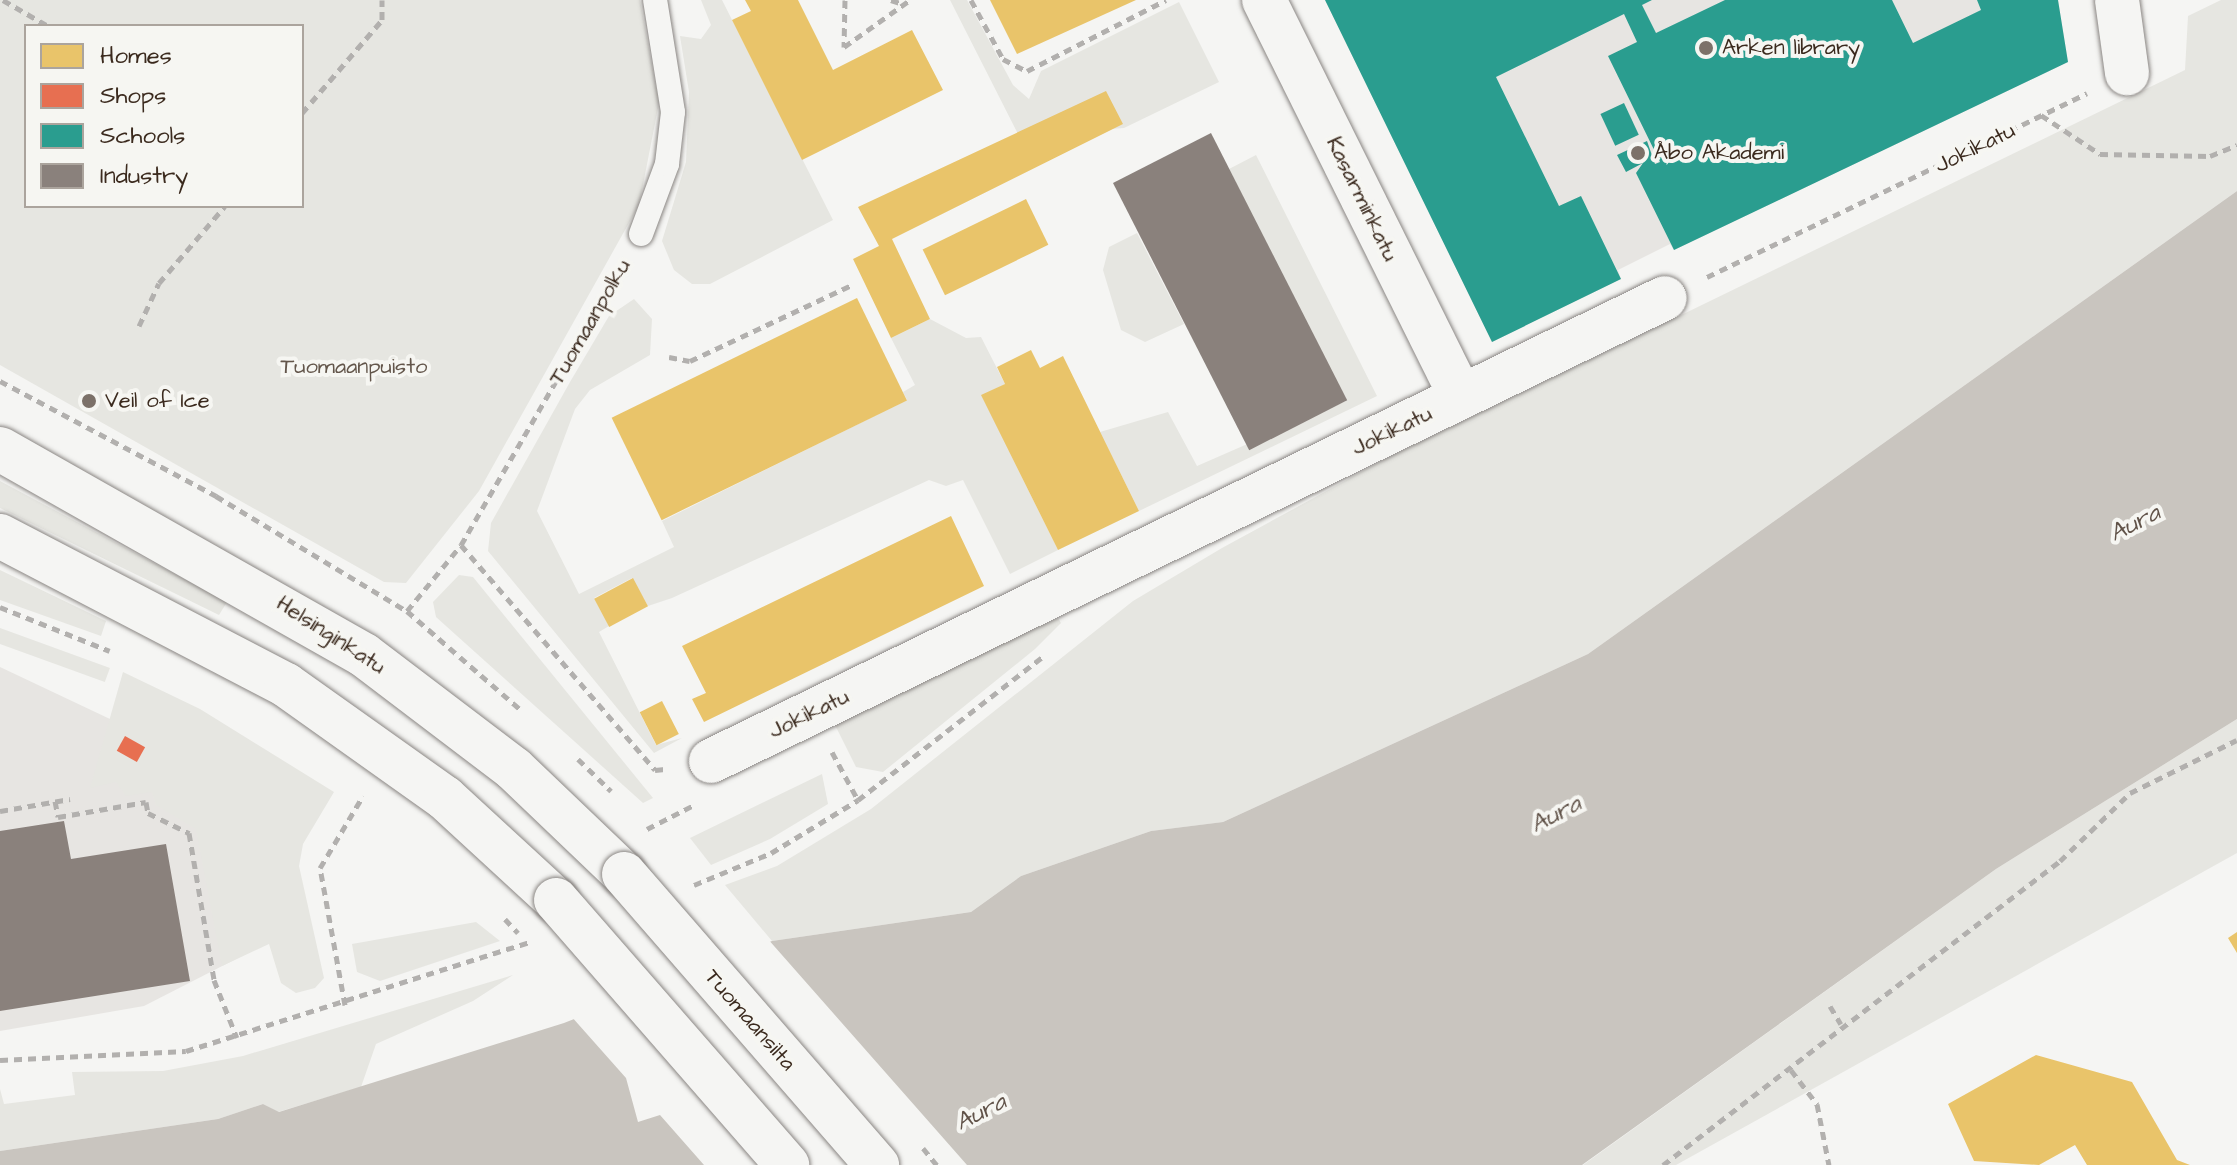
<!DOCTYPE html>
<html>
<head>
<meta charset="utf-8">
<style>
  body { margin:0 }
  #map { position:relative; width:2237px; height:1165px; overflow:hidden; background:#f5f5f3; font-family:"Architects Daughter",sans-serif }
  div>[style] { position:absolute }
  .built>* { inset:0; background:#e7e5e2 }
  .green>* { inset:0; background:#e6e6e1; transform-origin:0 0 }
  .water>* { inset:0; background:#c9c5bf }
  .pier>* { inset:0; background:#f5f5f3 }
  .homes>* { inset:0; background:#e9c46a; transform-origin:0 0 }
  .shops>* { inset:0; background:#e76f51; transform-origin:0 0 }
  .schools>* { inset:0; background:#2a9d8f; transform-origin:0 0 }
  .industry>* { inset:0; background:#8a817c; transform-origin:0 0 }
  .path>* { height:5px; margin-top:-2.5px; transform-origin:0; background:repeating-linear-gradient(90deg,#b2b0ae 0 8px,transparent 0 14px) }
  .roads { filter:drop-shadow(0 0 2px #8a8683) drop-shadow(0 0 2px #8a8683) }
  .lane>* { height:24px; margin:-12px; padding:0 12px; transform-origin:12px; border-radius:12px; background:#f5f5f3 }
  .street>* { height:44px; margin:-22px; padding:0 22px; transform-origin:22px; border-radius:22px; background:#f5f5f3 }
  .primary>* { height:44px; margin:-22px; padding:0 22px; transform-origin:22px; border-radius:22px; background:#f5f5f3 }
  .path-bridge>* { height:5px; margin-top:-2.5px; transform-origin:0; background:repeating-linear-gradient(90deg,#b2b0ae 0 8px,transparent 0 14px) }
  .bridges { filter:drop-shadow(0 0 2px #8a8683) drop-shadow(0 0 2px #8a8683) }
  .primary-bridge>* { height:44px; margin:-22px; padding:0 22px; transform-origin:22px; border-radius:22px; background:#f5f5f3 }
  .dots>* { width:22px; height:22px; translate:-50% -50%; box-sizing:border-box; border:4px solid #f6f6f2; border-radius:50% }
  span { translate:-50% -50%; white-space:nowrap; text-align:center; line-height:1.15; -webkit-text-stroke:8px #f6f6f2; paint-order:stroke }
  .poi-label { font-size:22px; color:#3b2a1e }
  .left { translate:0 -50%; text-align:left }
  .street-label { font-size:22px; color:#3b2a1e }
  .park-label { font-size:22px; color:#63564b }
  .water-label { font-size:24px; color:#605248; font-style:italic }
  .legend { position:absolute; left:24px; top:24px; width:280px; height:184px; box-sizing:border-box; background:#f6f6f2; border:2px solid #aba49d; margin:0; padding:10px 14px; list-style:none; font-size:24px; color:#3b2a1e }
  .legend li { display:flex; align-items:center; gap:16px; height:40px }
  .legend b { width:40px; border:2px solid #aba49d }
</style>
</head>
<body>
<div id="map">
  <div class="built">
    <i style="clip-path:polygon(1325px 0,2058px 0,2068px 62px,1674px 250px,1670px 244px,1618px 270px,1621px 279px,1492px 342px)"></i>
    <i style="clip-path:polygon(0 667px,110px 719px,294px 855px,308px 922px,144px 1006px,0 1031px)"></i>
  </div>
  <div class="green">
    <i style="clip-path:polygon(evenodd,0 0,640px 0,659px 103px,639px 205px,479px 491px,406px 583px,384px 582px,0 365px,0 0,26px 26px,302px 26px,302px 206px,26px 206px,26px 26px)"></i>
    <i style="clip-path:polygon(701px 0,722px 0,833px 220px,710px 284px,692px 284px,674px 270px,662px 241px,686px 162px,689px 92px,680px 36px,701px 39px,711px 25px)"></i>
    <i style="clip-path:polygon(950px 0,967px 0,1013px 85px,1029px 99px,1041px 71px,1179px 2px,1219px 82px,1124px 128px,1019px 136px)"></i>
    <i style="clip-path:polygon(2221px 0,2237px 0,2237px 191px,1588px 654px,1223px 822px,1151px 831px,1021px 876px,971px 912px,772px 941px,725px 885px,777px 866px,871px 809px,1133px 601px,1222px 548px,1385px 459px,2185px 70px,2188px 16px)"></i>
    <i style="clip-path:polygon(1256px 155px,1377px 396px,1139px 511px,1100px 432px,1168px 412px,1197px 466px,1346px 401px,1229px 169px)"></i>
    <i style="clip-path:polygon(1137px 233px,1184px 324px,1145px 342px,1121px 330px,1103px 270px,1109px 247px)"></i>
    <i style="clip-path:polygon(634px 299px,652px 319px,650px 355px,590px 390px,575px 409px,537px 511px,579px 594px,674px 547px,662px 521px,907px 400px,903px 392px,915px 385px,891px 338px,930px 319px,966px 338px,981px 337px,1005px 384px,982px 396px,1058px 550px,1010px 574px,963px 480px,946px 486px,929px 480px,672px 598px,648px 606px,632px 578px,594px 598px,609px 626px,599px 632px,656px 745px,682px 738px,654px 753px,488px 551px,491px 523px,570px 382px,609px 316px)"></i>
    <i style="clip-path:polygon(0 481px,227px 602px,219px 615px,0 508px)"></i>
    <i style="clip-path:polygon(0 570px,106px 621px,101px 636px,0 600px)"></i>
    <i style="clip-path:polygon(459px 575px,473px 577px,653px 798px,643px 803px,436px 617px,433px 602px)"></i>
    <i style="clip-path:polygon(1058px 618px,1061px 623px,1035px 649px,883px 772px,856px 767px,832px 719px)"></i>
    <i style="left:0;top:628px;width:117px;height:15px;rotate:20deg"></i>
    <i style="clip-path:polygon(123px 672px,200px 709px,334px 792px,303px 844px,299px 866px,324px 978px,315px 988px,296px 993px,281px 983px,269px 944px,222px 966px,196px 829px,156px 805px,152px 792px,126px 796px,116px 782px,90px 788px)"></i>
    <i style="clip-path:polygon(2237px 719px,2237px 853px,1676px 1165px,1583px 1165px,1996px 869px)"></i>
    <i style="clip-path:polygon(822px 774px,828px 804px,770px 839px,711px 865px,690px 838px)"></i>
    <i style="clip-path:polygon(476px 922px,500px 941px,380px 981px,357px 972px,352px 944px)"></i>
    <i style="clip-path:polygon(513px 975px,473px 1001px,376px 1044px,361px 1087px,278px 1112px,263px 1104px,218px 1119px,0 1151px,0 1089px,4px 1104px,75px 1095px,72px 1072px,163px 1071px,243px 1056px)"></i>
  </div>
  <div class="water">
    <i style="clip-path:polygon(2237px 191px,2237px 719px,1996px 869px,1582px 1165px,0 1165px,0 1151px,218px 1119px,263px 1104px,279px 1112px,564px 1023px,772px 941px,971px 912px,1021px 876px,1151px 831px,1223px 822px,1588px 654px)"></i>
  </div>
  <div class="pier">
    <i style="clip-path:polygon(767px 938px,967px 1165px,704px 1165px,660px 1115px,638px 1122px,626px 1078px,571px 1016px)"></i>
  </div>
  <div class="homes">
    <i style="clip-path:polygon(745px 0,798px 0,833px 70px,912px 30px,943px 90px,802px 160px,732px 20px,751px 11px)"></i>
    <i style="clip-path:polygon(990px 0,1136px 0,1017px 54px)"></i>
    <i style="clip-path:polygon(1106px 91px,1123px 124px,892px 239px,930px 319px,891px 338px,853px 259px,879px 246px,858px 207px)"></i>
    <i style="left:1026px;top:199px;width:51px;height:115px;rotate:64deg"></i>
    <i style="left:857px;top:298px;width:114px;height:273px;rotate:64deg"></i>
    <i style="clip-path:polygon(1031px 350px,1040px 368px,1063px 356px,1139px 511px,1058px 550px,981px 395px,1005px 384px,997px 367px)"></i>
    <i style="clip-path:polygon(951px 516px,984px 586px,704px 722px,692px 699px,706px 693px,682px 646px)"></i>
    <i style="left:633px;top:578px;width:32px;height:44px;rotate:62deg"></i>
    <i style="left:662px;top:701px;width:37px;height:25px;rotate:63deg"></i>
    <i style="clip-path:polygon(2237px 932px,2237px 953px,2228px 938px)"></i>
    <i style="clip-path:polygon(2036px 1055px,2132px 1082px,2177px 1160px,2190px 1165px,2087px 1165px,2075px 1145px,2039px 1165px,1974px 1161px,1948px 1104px)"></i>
  </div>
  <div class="shops">
    <i style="left:125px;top:736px;width:23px;height:17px;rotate:29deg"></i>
  </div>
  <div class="schools">
    <i style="clip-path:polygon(1325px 0,1652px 0,1642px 5px,1656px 33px,1725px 0,1892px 0,1913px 43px,1981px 10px,1977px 0,2058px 0,2068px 62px,1674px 250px,1636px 173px,1643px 163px,1626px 172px,1617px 155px,1647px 141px,1655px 164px,1660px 162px,1608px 56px,1637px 42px,1624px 14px,1496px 77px,1559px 206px,1581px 196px,1621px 279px,1492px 342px)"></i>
    <i style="left:1624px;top:103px;width:35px;height:26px;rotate:65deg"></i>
  </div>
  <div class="industry">
    <i style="left:1211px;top:133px;width:300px;height:110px;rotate:63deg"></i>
    <i style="clip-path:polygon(64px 821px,71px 859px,166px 844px,190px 981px,0 1011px,0 831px)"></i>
  </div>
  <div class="path">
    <i style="left:3px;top:0;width:52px;rotate:30deg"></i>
    <i style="left:845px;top:0;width:47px;rotate:91.2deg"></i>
    <i style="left:844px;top:47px;width:81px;rotate:-35.5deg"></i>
    <i style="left:891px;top:0;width:13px;rotate:18deg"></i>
    <i style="left:971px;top:0;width:67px;rotate:61.5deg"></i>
    <i style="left:1003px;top:59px;width:27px;rotate:27deg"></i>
    <i style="left:1027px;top:71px;width:156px;rotate:-27.1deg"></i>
    <i style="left:302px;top:113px;width:123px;rotate:-49.3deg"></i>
    <i style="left:382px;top:20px;width:20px;rotate:-90deg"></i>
    <i style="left:2041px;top:115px;width:71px;rotate:33.5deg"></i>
    <i style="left:2100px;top:154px;width:110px;rotate:1deg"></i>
    <i style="left:2210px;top:156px;width:29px;rotate:-22deg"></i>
    <i style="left:1707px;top:277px;width:422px;rotate:-25.8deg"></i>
    <i style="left:139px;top:326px;width:47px;rotate:-65.1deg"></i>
    <i style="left:159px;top:283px;width:101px;rotate:-49.4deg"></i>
    <i style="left:669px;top:357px;width:21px;rotate:11deg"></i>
    <i style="left:690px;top:361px;width:181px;rotate:-25.2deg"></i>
    <i style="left:0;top:381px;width:245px;rotate:28deg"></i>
    <i style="left:216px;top:496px;width:223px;rotate:31.1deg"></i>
    <i style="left:407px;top:611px;width:152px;rotate:41deg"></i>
    <i style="left:461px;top:545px;width:297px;rotate:49.2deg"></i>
    <i style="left:655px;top:770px;width:10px;rotate:-6deg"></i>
    <i style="left:0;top:607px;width:118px;rotate:21.8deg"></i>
    <i style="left:407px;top:611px;width:85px;rotate:-50.7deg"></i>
    <i style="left:461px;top:545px;width:323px;rotate:-59.9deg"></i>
    <i style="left:832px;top:752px;width:55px;rotate:61.6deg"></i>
    <i style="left:578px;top:759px;width:46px;rotate:44.1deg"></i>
    <i style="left:55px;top:801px;width:16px;rotate:79deg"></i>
    <i style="left:58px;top:817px;width:89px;rotate:-9.7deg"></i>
    <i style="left:146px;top:802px;width:11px;rotate:80deg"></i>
    <i style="left:148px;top:813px;width:46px;rotate:26deg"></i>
    <i style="left:189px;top:833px;width:149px;rotate:80.3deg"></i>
    <i style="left:214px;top:980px;width:62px;rotate:68.4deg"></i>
    <i style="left:0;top:811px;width:71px;rotate:-9.7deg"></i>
    <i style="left:647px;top:829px;width:53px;rotate:-27.1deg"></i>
    <i style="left:694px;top:885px;width:83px;rotate:-22.6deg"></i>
    <i style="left:771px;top:853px;width:102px;rotate:-31.3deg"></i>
    <i style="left:858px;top:800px;width:237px;rotate:-37.8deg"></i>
    <i style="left:345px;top:1005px;width:139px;rotate:-100.3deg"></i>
    <i style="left:320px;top:868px;width:84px;rotate:-59.2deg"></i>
    <i style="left:1830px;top:1006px;width:21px;rotate:59deg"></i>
    <i style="left:0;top:1060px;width:186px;rotate:-2.8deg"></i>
    <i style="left:186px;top:1051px;width:361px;rotate:-17.6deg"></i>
    <i style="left:1791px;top:1070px;width:43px;rotate:52.6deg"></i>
    <i style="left:1817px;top:1104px;width:62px;rotate:78.9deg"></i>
    <i style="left:1663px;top:1165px;width:500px;rotate:-37.44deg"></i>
    <i style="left:2060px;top:861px;width:98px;rotate:-44.2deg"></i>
    <i style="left:2130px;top:793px;width:119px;rotate:-26.4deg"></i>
  </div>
  <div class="roads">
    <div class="lane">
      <i style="left:641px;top:234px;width:75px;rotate:-69.6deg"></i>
      <i style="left:667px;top:164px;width:52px;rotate:-83.4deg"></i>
      <i style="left:673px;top:112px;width:113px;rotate:-99.1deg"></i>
    </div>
    <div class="street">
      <i style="left:1264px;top:0;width:443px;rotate:63.6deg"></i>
      <i style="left:2117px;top:0;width:74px;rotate:82.2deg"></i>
      <i style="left:711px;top:761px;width:1060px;rotate:-25.89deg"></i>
    </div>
    <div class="primary">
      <i style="left:0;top:449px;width:418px;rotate:29.5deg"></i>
      <i style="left:364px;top:655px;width:188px;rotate:37.2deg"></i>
      <i style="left:514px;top:769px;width:152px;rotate:43.7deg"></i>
      <i style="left:0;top:536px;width:322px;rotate:27.5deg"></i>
      <i style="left:286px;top:685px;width:195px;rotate:35.4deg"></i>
      <i style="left:445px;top:798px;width:151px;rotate:42.6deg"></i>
    </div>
  </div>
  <div class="path-bridge">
    <i style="left:505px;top:919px;width:19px;rotate:47deg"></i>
    <i style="left:923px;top:1148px;width:22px;rotate:51deg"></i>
  </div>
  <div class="bridges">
    <div class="primary-bridge">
      <i style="left:624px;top:874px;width:386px;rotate:49deg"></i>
      <i style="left:556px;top:900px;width:352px;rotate:48.9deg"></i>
    </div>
  </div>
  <div class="dots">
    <i style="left:1706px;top:48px;background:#7c7169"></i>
    <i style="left:1638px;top:153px;background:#7c7169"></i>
    <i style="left:89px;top:401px;background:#7c7169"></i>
  </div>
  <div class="poi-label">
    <span class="left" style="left:1722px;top:48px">Arken library</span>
    <span class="left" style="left:1654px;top:153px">Åbo Akademi</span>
    <span class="left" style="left:105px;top:401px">Veil of Ice</span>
  </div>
  <div class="street-label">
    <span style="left:1975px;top:148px;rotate:-26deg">Jokikatu</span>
    <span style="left:1362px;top:199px;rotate:64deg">Kasarminkatu</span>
    <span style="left:590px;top:322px;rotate:-60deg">Tuomaanpolku</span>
    <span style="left:1392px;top:431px;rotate:-26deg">Jokikatu</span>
    <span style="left:331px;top:635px;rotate:33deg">Helsinginkatu</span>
    <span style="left:809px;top:714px;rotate:-26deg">Jokikatu</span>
    <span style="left:750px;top:1020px;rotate:49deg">Tuomaansilta</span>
  </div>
  <div class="park-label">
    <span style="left:354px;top:367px">Tuomaanpuisto</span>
  </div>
  <div class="water-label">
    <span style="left:2135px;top:524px;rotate:-27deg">Aura</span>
    <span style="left:1556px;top:815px;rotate:-27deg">Aura</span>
    <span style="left:981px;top:1113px;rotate:-27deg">Aura</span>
  </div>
  <ul class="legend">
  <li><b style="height:22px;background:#e9c46a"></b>Homes</li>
  <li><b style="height:22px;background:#e76f51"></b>Shops</li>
  <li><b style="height:22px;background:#2a9d8f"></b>Schools</li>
  <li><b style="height:22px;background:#8a817c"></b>Industry</li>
  </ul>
</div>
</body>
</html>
